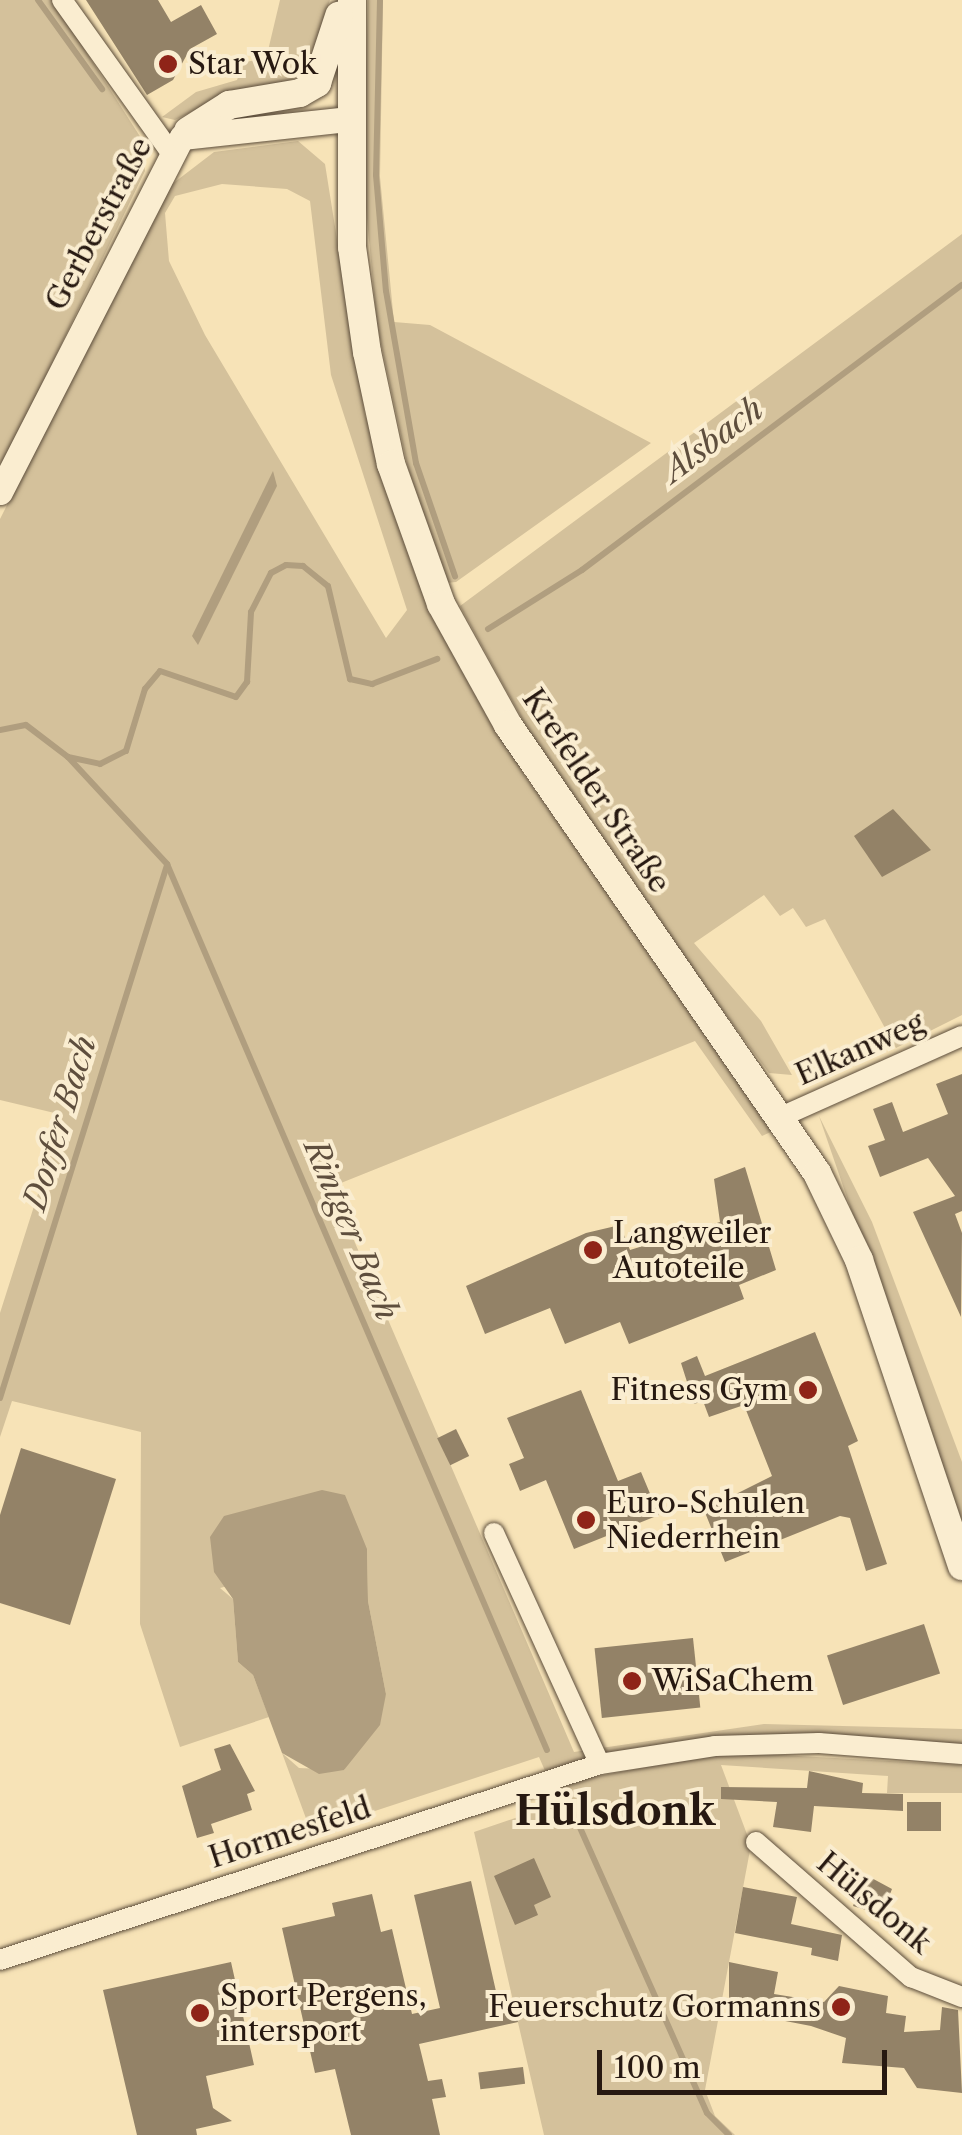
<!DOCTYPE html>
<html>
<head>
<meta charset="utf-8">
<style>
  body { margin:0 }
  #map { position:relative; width:962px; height:2135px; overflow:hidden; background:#f7e3b7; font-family:"Libre Caslon Text",serif }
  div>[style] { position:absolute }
  .green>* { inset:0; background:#d4c19b }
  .water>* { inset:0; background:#b09e7f }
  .stream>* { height:6px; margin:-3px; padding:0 3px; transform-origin:3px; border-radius:3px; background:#b09e7f }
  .building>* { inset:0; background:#938267; transform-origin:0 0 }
  .roads { filter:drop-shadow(0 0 2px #5b4c3a) drop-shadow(0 0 2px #5b4c3a) }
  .minor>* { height:20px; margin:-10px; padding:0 10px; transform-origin:10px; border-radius:10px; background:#faedd0 }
  .tertiary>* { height:25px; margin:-12.5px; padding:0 12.5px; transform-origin:12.5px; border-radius:12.5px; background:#faedd0 }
  .secondary>* { height:28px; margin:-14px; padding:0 14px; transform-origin:14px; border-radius:14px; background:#faedd0 }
  .dots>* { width:28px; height:28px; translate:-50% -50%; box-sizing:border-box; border:5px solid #faedd0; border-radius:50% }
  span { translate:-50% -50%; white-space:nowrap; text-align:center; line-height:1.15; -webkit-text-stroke:8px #faedd0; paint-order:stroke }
  .poi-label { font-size:30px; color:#271911 }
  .left { translate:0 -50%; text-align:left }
  .right { translate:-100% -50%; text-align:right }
  .street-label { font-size:30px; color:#271911 }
  .water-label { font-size:32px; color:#5e4e3d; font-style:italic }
  .district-label { font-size:40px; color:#271911; font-weight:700 }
  .scale { position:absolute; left:597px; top:2050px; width:290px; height:45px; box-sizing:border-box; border:5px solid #271911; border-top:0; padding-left:12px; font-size:30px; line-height:35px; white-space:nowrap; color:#271911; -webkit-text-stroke:8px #faedd0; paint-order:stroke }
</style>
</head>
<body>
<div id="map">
  <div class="green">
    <i style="clip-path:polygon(0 0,53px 0,141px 138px,145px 171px,0 471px)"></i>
    <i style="clip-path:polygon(280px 0,330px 0,306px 70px,285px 84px,211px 102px,175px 120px,162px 117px,196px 92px,237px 80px,244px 62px,266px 59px)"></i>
    <i style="clip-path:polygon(368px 0,383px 0,380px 177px,394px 322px,430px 325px,651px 443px,456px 582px,446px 583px,408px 468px,377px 325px,363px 176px)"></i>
    <i style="clip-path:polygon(evenodd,298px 141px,325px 164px,365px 415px,457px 658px,525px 776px,775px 1130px,762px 1136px,695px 1041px,331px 1187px,574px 1752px,764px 1724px,962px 1729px,962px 1746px,857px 1738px,546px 1773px,539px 1757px,311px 1832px,282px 1753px,299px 1768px,344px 1770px,386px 1694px,368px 1601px,367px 1549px,220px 1588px,233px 1599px,238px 1662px,253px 1675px,269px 1717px,180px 1747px,140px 1624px,141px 1432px,12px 1401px,0 1437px,0 1313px,63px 1115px,0 1100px,0 519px,167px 188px,214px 152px,298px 141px,222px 184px,287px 189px,310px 201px,331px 375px,407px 610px,386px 638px,205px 335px,169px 261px,165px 213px,175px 196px,222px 184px)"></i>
    <i style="clip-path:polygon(962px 234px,962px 1015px,896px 1048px,825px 919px,806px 927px,793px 908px,780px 916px,764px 895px,694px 943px,761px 1021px,792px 1075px,769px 1073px,567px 800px,460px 606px)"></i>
    <i style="clip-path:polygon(819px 1116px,872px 1222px,962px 1462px,962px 1533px)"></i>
    <i style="clip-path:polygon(727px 1752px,962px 1765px,962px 1793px,887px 1793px,888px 1776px,721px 1765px,751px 1845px,705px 2090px,715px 2116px,735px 2135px,544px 2135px,474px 1832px,524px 1815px,523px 1809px,556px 1798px,552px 1788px,572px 1781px)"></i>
  </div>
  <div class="water">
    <i style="clip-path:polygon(273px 471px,277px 486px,198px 645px,192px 636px)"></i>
    <i style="clip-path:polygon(322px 1490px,345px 1495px,367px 1549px,368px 1601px,386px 1694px,380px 1725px,344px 1770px,319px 1774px,282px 1753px,253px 1675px,238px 1662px,233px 1599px,214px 1572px,210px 1537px,224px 1516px)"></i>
  </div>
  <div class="stream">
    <i style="left:38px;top:0;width:110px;rotate:54.3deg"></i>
    <i style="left:380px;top:0;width:175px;rotate:91.3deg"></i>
    <i style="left:376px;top:175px;width:116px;rotate:85.1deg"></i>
    <i style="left:386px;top:291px;width:175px;rotate:80.1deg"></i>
    <i style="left:416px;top:463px;width:120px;rotate:71deg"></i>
    <i style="left:488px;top:629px;width:111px;rotate:-32.1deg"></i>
    <i style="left:582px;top:570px;width:475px;rotate:-36.9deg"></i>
    <i style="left:0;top:730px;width:26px;rotate:-11deg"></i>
    <i style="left:26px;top:725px;width:53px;rotate:37.3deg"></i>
    <i style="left:68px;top:757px;width:33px;rotate:12deg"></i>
    <i style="left:100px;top:764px;width:29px;rotate:-27deg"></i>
    <i style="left:126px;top:751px;width:65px;rotate:-73deg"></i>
    <i style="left:145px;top:689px;width:23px;rotate:-50deg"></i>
    <i style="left:160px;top:671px;width:80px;rotate:18.9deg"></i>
    <i style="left:236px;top:697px;width:19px;rotate:-54deg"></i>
    <i style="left:247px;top:682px;width:70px;rotate:-86.7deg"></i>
    <i style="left:251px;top:612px;width:44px;rotate:-62.9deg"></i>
    <i style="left:271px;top:573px;width:17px;rotate:-28deg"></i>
    <i style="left:286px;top:565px;width:17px;rotate:3deg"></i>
    <i style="left:303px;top:566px;width:32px;rotate:39deg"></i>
    <i style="left:328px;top:586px;width:96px;rotate:76.7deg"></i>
    <i style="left:350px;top:679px;width:23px;rotate:13deg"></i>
    <i style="left:372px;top:684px;width:70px;rotate:-21deg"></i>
    <i style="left:68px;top:757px;width:146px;rotate:47.2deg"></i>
    <i style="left:167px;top:864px;width:964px;rotate:66.79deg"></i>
    <i style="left:0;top:1398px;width:559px;rotate:-72.6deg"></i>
    <i style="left:569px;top:1803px;width:339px;rotate:66deg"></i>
    <i style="left:707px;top:2113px;width:31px;rotate:45deg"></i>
  </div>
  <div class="building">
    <i style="clip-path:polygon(86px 0,158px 0,171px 22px,201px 5px,217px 34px,190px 49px,173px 80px,147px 95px)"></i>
    <i style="clip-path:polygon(893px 809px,931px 850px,882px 877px,854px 836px)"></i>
    <i style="clip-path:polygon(962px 1074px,962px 1211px,955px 1214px,962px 1233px,961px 1317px,913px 1212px,955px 1196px,928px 1158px,880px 1177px,868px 1146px,885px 1140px,873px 1109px,892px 1102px,903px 1132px,948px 1114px,936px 1084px)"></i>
    <i style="clip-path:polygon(745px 1167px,776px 1270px,739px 1285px,744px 1299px,629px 1344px,620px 1322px,565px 1344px,550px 1308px,485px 1334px,466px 1286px,586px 1233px,620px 1225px,630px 1250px,720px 1222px,714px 1179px)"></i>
    <i style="clip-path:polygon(815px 1332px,858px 1441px,848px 1446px,887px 1564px,866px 1571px,850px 1518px,840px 1516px,725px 1562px,704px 1510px,772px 1476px,744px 1405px,709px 1417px,703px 1401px,694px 1404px,681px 1363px,697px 1356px,705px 1376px)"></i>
    <i style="clip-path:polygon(581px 1390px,618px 1481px,641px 1472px,659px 1515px,574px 1549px,546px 1480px,520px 1491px,509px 1464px,524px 1458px,507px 1418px)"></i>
    <i style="left:456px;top:1429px;width:30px;height:21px;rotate:64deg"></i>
    <i style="clip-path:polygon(21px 1448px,116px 1479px,70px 1625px,0 1603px,0 1515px)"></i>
    <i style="left:924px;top:1624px;width:52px;height:102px;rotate:72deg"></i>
    <i style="left:693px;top:1638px;width:70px;height:99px;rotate:84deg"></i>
    <i style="clip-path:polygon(230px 1744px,255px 1791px,247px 1794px,252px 1810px,211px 1824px,214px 1833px,197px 1838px,182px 1786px,221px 1770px,214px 1749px)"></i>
    <i style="clip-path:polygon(809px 1771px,863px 1783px,862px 1793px,903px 1794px,903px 1811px,814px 1806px,811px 1832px,773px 1827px,777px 1802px,721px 1799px,721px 1787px,807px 1788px)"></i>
    <i style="left:907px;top:1802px;width:34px;height:29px"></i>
    <i style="clip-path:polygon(534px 1858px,551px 1897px,534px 1905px,538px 1915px,515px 1925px,494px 1876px)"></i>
    <i style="clip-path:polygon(840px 1861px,892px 1889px,882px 1915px,853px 1906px,859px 1890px,833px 1880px)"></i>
    <i style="clip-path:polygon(471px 1881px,500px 2009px,514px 2006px,518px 2022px,419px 2044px,428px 2081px,442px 2079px,446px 2097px,432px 2099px,440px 2135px,351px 2135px,335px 2069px,315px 2073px,282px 1928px,335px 1916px,332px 1903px,372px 1894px,381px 1932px,392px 1929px,412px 2014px,440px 2008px,414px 1895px)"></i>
    <i style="clip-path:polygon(743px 1887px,797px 1897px,791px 1924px,842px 1935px,838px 1961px,811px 1955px,812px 1948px,735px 1933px)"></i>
    <i style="clip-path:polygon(231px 1962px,254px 2065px,206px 2076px,213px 2108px,232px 2121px,196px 2129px,197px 2135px,137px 2135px,103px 1990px)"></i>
    <i style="clip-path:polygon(729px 1962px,778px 1972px,774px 1994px,824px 2002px,839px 1986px,888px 1996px,886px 2013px,906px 2016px,904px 2032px,940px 2030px,942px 2007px,958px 2010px,962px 2093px,917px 2088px,904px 2068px,842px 2063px,846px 2038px,811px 2026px,729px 2010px)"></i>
    <i style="left:523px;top:2067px;width:17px;height:45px;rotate:83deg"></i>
  </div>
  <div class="roads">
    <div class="minor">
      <i style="left:62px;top:0;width:189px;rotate:54.5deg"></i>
      <i style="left:783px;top:1116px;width:196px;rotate:-24.1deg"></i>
      <i style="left:494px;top:1533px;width:254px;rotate:65.4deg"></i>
      <i style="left:756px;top:1842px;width:206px;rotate:41.1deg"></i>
      <i style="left:911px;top:1977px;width:55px;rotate:21.4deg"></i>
      <i style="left:0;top:1960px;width:631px;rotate:-18.09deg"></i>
      <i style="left:600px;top:1764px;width:116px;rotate:-8.9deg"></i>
      <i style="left:715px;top:1746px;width:104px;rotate:-1.7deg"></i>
      <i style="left:819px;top:1743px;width:143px;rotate:4.4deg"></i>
    </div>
    <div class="tertiary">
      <i style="left:0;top:492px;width:399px;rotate:-62.9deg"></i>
      <i style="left:182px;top:137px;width:166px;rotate:-6.2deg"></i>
    </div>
    <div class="secondary">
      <i style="left:352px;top:0;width:247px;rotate:90deg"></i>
      <i style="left:352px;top:247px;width:106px;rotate:81.9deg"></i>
      <i style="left:367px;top:352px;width:115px;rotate:77.9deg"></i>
      <i style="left:391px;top:464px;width:149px;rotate:70.3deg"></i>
      <i style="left:441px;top:604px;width:138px;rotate:61deg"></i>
      <i style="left:508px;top:725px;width:544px;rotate:55.4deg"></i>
      <i style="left:817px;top:1173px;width:97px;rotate:64.2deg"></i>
      <i style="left:859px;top:1260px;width:323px;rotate:71.4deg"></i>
      <i style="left:188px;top:131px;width:49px;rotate:-32.4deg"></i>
      <i style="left:229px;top:105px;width:72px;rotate:-9.6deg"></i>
      <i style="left:300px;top:93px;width:20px;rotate:-30deg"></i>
      <i style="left:317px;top:83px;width:71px;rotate:-71.8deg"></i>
    </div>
  </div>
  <div class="dots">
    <i style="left:168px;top:64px;background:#8f2418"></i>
    <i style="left:593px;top:1250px;background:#8f2418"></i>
    <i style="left:808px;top:1390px;background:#8f2418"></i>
    <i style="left:586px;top:1520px;background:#8f2418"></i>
    <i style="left:632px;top:1681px;background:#8f2418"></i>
    <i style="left:841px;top:2007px;background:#8f2418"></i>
    <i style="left:200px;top:2013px;background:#8f2418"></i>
  </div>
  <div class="poi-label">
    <span class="left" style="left:188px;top:64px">Star Wok</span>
    <span class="left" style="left:613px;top:1250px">Langweiler<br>Autoteile</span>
    <span class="right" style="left:788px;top:1390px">Fitness Gym</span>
    <span class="left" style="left:606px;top:1520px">Euro-Schulen<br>Niederrhein</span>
    <span class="left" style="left:652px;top:1681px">WiSaChem</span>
    <span class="left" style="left:220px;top:2013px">Sport Pergens,<br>intersport</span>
    <span class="right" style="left:821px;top:2007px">Feuerschutz Gormanns</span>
  </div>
  <div class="street-label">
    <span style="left:99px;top:224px;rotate:-62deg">Gerberstraße</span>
    <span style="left:596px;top:791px;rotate:56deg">Krefelder Straße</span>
    <span style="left:860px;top:1049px;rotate:-24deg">Elkanweg</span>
    <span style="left:290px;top:1833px;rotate:-18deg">Hormesfeld</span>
    <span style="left:874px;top:1903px;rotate:40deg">Hülsdonk</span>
  </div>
  <div class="water-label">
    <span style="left:713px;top:440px;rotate:-37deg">Alsbach</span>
    <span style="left:60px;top:1123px;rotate:-73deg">Dorfer Bach</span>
    <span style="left:351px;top:1230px;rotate:67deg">Rintger Bach</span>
  </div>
  <div class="district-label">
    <span style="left:615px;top:1811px">Hülsdonk</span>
  </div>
  <div class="scale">100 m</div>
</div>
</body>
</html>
